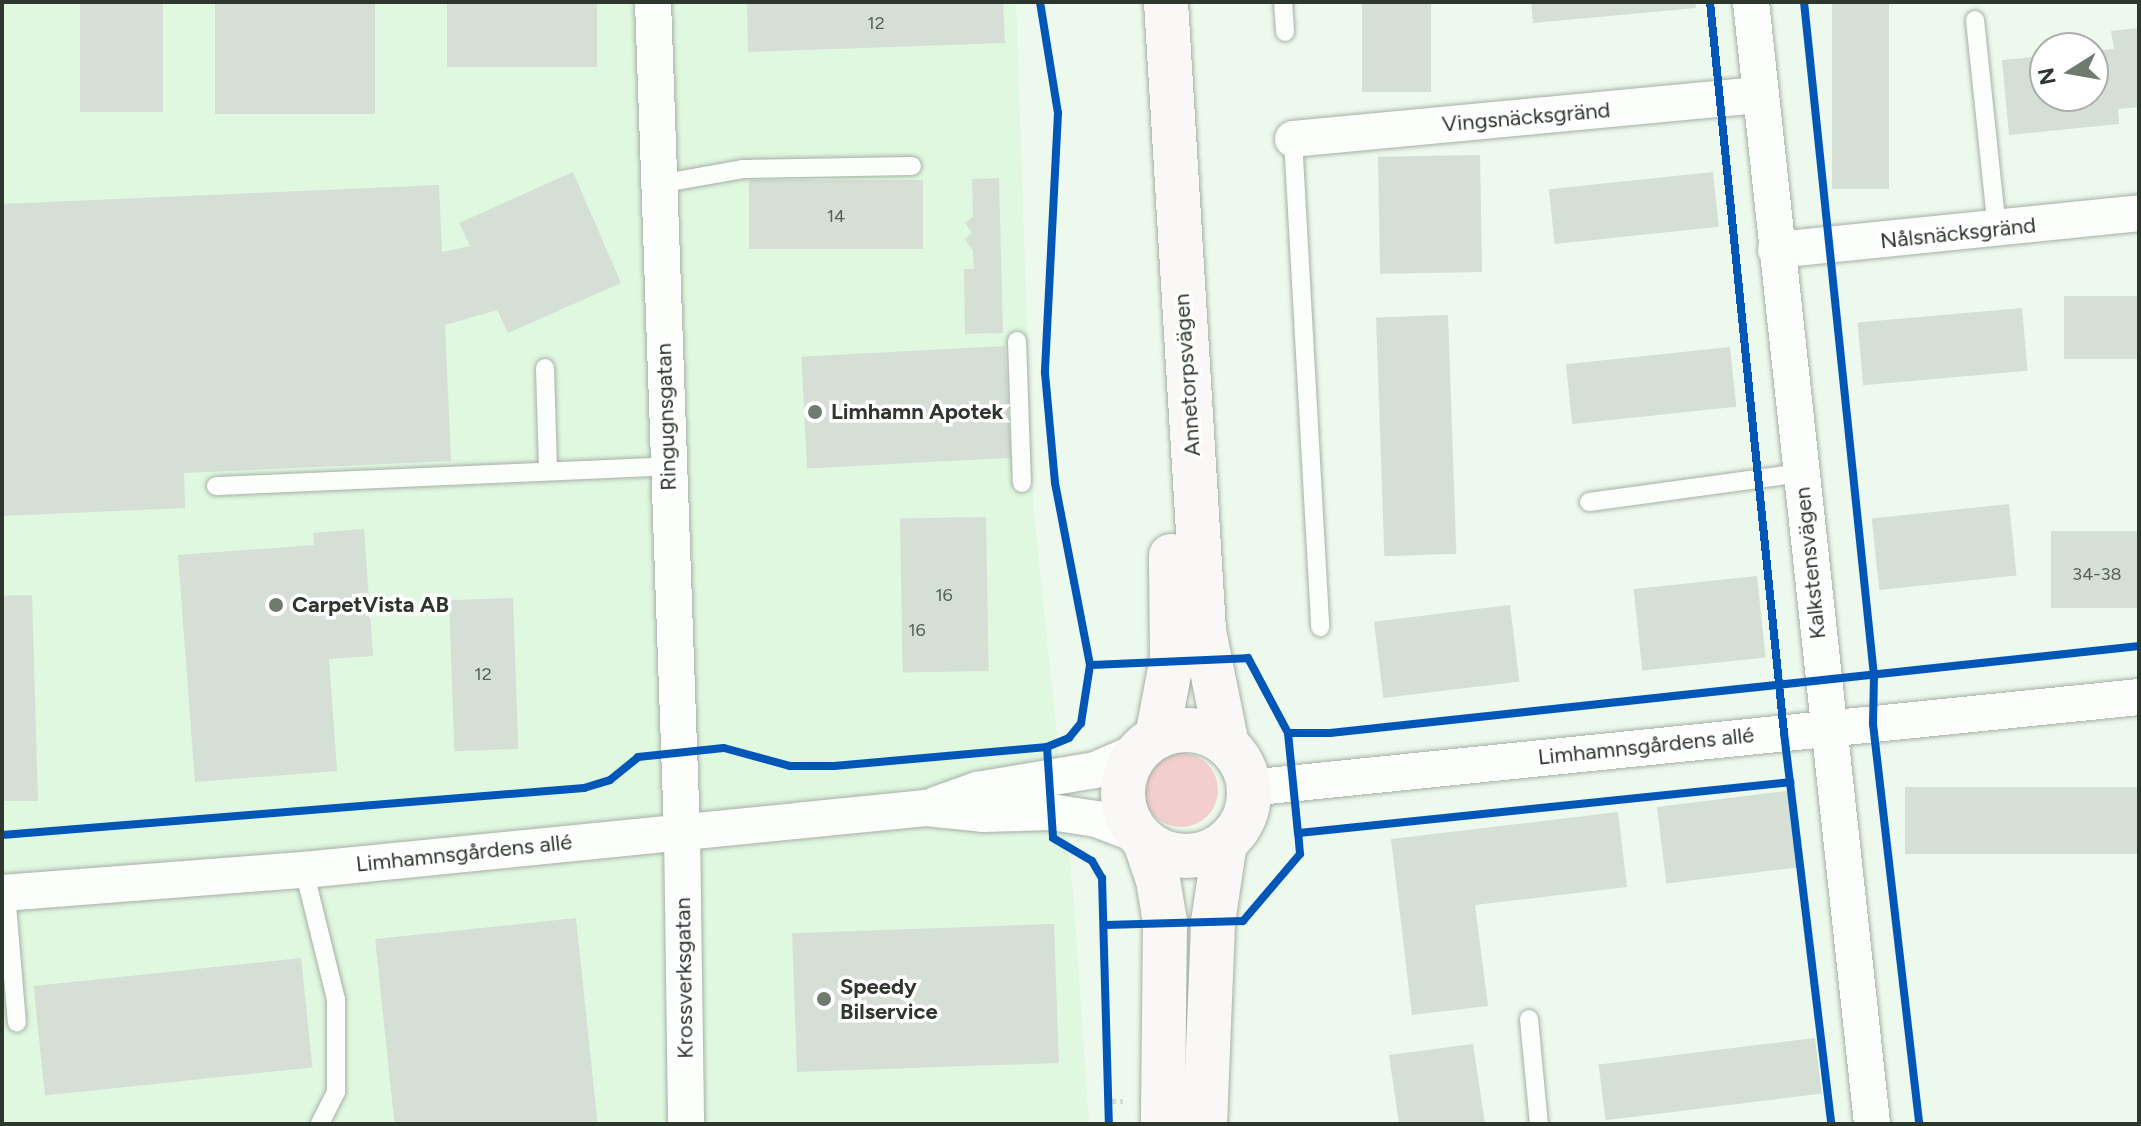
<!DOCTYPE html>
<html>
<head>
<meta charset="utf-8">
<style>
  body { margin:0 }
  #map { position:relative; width:2141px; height:1126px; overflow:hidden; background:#edf9ed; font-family:Figtree,sans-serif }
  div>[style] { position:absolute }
  .built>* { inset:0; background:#e0f7e0 }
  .green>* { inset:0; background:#f3cece }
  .round { border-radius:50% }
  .building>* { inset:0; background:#d5dfd5; transform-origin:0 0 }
  .path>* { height:5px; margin-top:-2.5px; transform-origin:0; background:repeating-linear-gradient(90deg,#d6dad6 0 8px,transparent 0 12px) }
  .roads { filter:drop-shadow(0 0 2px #a6b0a6) drop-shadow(0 0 2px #a6b0a6) }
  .lane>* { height:18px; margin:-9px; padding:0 9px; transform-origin:9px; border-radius:9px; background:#fcfefc }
  .street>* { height:36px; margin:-18px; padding:0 18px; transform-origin:18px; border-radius:18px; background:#fcfefc }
  .secondary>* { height:44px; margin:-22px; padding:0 22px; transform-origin:22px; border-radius:22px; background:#f9f8f6 }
  .secondary>.ring { margin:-22px; padding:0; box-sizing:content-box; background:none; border:44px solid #f9f8f6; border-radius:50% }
  .cycleway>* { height:8px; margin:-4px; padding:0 4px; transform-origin:4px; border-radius:4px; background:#0057b8 }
  .dots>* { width:22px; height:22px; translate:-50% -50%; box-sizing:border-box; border:4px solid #fff; border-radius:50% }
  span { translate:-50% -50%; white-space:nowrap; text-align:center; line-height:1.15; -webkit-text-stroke:7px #fff; paint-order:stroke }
  .number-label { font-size:18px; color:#576157 }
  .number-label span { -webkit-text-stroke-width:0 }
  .street-label { font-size:22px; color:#2d372d }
  .poi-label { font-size:22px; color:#2d372d; font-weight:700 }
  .left { translate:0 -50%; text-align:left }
  .frame { position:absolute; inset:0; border:4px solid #2d372d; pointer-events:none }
  .north { position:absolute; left:2029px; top:32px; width:80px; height:80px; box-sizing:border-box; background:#fff; border:2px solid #abafab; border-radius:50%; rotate:259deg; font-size:22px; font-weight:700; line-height:32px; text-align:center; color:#2d372d }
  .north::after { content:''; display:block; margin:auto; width:28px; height:36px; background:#707b70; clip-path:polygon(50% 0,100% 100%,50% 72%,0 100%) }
</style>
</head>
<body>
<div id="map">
  <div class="built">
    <i style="clip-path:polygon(2px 2px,1016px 2px,1033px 504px,1073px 891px,1089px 1124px,2px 1124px)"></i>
  </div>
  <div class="green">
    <i class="round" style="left:1144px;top:753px;width:74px;height:74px"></i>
  </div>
  <div class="building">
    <i style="left:80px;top:2px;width:83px;height:110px"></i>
    <i style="left:215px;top:2px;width:160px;height:112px"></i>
    <i style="left:447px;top:2px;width:150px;height:65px"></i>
    <i style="clip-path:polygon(747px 2px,1003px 2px,1005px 43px,748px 52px)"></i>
    <i style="left:1362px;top:2px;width:69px;height:90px"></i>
    <i style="clip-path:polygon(1531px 2px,1695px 2px,1696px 8px,1533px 23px)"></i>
    <i style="left:1832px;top:2px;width:57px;height:187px"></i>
    <i style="clip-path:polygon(2139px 28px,2139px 107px,2118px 109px,2119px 124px,2009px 135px,2002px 60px,2045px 56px,2045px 96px,2093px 96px,2093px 51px,2114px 49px,2111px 31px)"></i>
    <i style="left:1480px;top:155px;width:117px;height:102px;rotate:89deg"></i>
    <i style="clip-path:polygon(573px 172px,621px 283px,508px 333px,497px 310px,445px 325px,451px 461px,184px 473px,185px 508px,2px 516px,2px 204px,439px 185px,442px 252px,470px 246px,459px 223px)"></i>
    <i style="left:1713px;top:172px;width:55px;height:165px;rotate:84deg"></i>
    <i style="clip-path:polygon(999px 178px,1003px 333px,965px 334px,964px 269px,974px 269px,973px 251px,965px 239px,972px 233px,965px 223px,973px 217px,972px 179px)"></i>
    <i style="left:923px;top:180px;width:69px;height:174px;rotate:90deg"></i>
    <i style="left:2139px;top:296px;width:63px;height:75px;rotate:90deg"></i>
    <i style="left:2022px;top:308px;width:63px;height:165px;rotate:85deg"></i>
    <i style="left:1448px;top:315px;width:239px;height:72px;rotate:88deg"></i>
    <i style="left:1005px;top:346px;width:112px;height:204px;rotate:87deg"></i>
    <i style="left:1730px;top:347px;width:60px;height:165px;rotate:84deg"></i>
    <i style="left:2009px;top:504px;width:72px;height:138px;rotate:84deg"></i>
    <i style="left:986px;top:517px;width:154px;height:86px;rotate:89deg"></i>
    <i style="clip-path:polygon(364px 529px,373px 656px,329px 659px,337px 771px,195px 782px,178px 555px,314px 545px,313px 533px)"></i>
    <i style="left:2139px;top:531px;width:77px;height:88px;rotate:90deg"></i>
    <i style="left:1757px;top:576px;width:82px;height:124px;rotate:84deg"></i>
    <i style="clip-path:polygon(32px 595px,38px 801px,2px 801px,2px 596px)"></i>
    <i style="left:513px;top:598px;width:151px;height:64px;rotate:88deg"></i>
    <i style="left:1510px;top:605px;width:77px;height:137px;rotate:83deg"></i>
    <i style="left:2139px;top:787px;width:67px;height:234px;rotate:90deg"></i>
    <i style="left:1787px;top:791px;width:77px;height:131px;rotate:83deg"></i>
    <i style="clip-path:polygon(1618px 812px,1627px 887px,1475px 905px,1488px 1006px,1412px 1015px,1391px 839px)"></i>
    <i style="left:576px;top:918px;width:205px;height:202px;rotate:84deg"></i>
    <i style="left:1054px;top:924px;width:139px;height:262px;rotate:88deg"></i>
    <i style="left:301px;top:958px;width:110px;height:269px;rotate:84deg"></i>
    <i style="left:1815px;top:1038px;width:56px;height:218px;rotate:83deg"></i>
    <i style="clip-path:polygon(1473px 1044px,1485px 1124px,1399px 1124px,1389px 1055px)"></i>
  </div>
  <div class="path">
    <i style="left:1108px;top:1101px;width:15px"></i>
  </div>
  <div class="roads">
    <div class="lane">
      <i style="left:1283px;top:2px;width:30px;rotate:86deg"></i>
      <i style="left:1975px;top:20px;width:211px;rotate:84deg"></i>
      <i style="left:1293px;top:139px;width:489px;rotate:86.8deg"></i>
      <i style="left:659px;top:184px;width:85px;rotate:-10.1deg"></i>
      <i style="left:743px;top:169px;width:169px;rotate:-1deg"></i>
      <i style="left:1017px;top:341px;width:142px;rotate:88deg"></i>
      <i style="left:545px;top:368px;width:103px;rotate:88.3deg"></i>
      <i style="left:216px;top:486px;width:451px;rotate:-2.5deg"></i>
      <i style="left:1589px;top:502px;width:214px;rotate:-7.8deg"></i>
      <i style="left:304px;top:870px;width:133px;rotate:76.1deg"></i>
      <i style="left:336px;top:999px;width:93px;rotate:90deg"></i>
      <i style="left:336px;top:1092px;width:36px;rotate:117deg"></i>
      <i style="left:6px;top:893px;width:130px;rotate:85.2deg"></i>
      <i style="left:1529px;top:1019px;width:105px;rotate:84.6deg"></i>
    </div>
    <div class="street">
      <i style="left:653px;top:2px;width:830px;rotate:88deg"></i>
      <i style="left:682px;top:831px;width:293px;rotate:89.2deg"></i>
      <i style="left:1751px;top:2px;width:1129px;rotate:83.84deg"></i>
      <i style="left:1293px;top:139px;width:468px;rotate:-5.4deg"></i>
      <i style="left:1776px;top:250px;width:365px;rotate:-5.8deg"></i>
      <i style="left:1249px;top:788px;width:895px;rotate:-5.84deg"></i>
      <i style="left:935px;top:805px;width:45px;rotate:-19.7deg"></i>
      <i style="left:977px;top:790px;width:120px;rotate:-9.6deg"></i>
      <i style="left:1095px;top:770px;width:46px;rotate:-23.2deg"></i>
      <i style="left:2px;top:893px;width:303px;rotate:-4.4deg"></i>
      <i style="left:304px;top:870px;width:625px;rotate:-5.69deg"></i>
      <i style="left:926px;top:808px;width:57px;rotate:6deg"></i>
      <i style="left:983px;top:814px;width:68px;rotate:-1.7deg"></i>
      <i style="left:1051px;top:812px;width:46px;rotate:8.8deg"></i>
      <i style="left:1096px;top:819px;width:45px;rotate:20.9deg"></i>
    </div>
    <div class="secondary">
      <i style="left:1166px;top:2px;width:630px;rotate:86.54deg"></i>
      <i style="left:1204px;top:631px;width:116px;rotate:78.6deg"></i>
      <i class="ring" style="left:1123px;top:730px;width:82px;height:82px"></i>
      <i style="left:1157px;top:737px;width:80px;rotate:-79.2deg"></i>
      <i style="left:1172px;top:658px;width:102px;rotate:-90.6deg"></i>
      <i style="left:1145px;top:842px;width:40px;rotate:71.1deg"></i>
      <i style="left:1158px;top:880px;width:43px;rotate:80.5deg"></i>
      <i style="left:1165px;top:922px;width:202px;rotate:90.6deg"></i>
      <i style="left:1205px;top:1124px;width:202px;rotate:-87.7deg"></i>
      <i style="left:1213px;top:922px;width:80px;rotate:-81.4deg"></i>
    </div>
  </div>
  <div class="cycleway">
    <i style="left:1040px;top:2px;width:112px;rotate:80.8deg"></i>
    <i style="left:1058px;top:113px;width:260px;rotate:92.9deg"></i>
    <i style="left:1045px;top:373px;width:110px;rotate:84.8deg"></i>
    <i style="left:1055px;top:483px;width:185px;rotate:79.1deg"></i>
    <i style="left:1090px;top:665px;width:59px;rotate:98.8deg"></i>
    <i style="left:1081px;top:723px;width:19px;rotate:129deg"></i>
    <i style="left:1069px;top:738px;width:24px;rotate:158deg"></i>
    <i style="left:1047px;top:747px;width:91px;rotate:86.2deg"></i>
    <i style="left:1053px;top:838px;width:45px;rotate:30.5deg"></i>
    <i style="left:1092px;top:861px;width:20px;rotate:60deg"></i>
    <i style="left:1102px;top:878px;width:246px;rotate:88.4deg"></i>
    <i style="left:1710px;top:2px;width:735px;rotate:84.22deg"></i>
    <i style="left:1784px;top:733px;width:394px;rotate:83.1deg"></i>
    <i style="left:1804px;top:2px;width:678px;rotate:84.07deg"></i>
    <i style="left:1874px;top:676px;width:48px;rotate:91.2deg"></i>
    <i style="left:1873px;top:724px;width:403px;rotate:83.4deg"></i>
    <i style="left:1090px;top:665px;width:158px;rotate:-2.5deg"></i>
    <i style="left:1248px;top:658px;width:85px;rotate:61.9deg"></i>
    <i style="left:1288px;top:733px;width:42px"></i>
    <i style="left:1330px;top:733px;width:814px;rotate:-6.14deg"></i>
    <i style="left:1288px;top:733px;width:100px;rotate:84.3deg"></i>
    <i style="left:2px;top:835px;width:584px;rotate:-4.62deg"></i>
    <i style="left:584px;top:788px;width:27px;rotate:-17deg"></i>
    <i style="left:610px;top:780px;width:36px;rotate:-39deg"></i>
    <i style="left:638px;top:757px;width:86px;rotate:-6deg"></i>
    <i style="left:724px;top:748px;width:68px;rotate:15.3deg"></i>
    <i style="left:790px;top:766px;width:44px"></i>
    <i style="left:834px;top:766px;width:214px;rotate:-5.1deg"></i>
    <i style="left:1106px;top:925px;width:137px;rotate:-1.7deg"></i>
    <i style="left:1243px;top:921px;width:88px;rotate:-49.6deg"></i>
    <i style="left:1300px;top:854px;width:21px;rotate:-95deg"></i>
    <i style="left:1298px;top:833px;width:495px;rotate:-5.9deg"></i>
  </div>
  <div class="dots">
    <i style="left:815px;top:412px;background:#707b70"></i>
    <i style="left:276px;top:605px;background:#707b70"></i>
    <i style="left:824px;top:999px;background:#707b70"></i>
  </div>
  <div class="number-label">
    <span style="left:876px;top:23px">12</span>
    <span style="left:836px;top:216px">14</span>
    <span style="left:2097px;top:574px">34-38</span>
    <span style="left:944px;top:595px">16</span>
    <span style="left:917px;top:630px">16</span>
    <span style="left:483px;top:674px">12</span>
  </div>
  <div class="street-label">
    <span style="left:1526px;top:117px;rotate:-5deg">Vingsnäcksgränd</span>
    <span style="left:1958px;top:233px;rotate:-6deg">Nålsnäcksgränd</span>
    <span style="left:1187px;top:375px;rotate:-94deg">Annetorpsvägen</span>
    <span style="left:666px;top:417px;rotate:-92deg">Ringugnsgatan</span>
    <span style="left:1810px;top:563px;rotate:-96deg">Kalkstensvägen</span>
    <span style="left:1646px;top:746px;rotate:-6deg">Limhamnsgårdens allé</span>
    <span style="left:464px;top:853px;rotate:-6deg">Limhamnsgårdens allé</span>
    <span style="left:684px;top:978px;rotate:-91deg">Krossverksgatan</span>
  </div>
  <div class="poi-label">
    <span class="left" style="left:831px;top:412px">Limhamn Apotek</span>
    <span class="left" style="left:292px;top:605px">CarpetVista AB</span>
    <span class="left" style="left:840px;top:999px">Speedy<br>Bilservice</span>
  </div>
  <div class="frame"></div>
  <div class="north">N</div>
</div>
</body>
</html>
